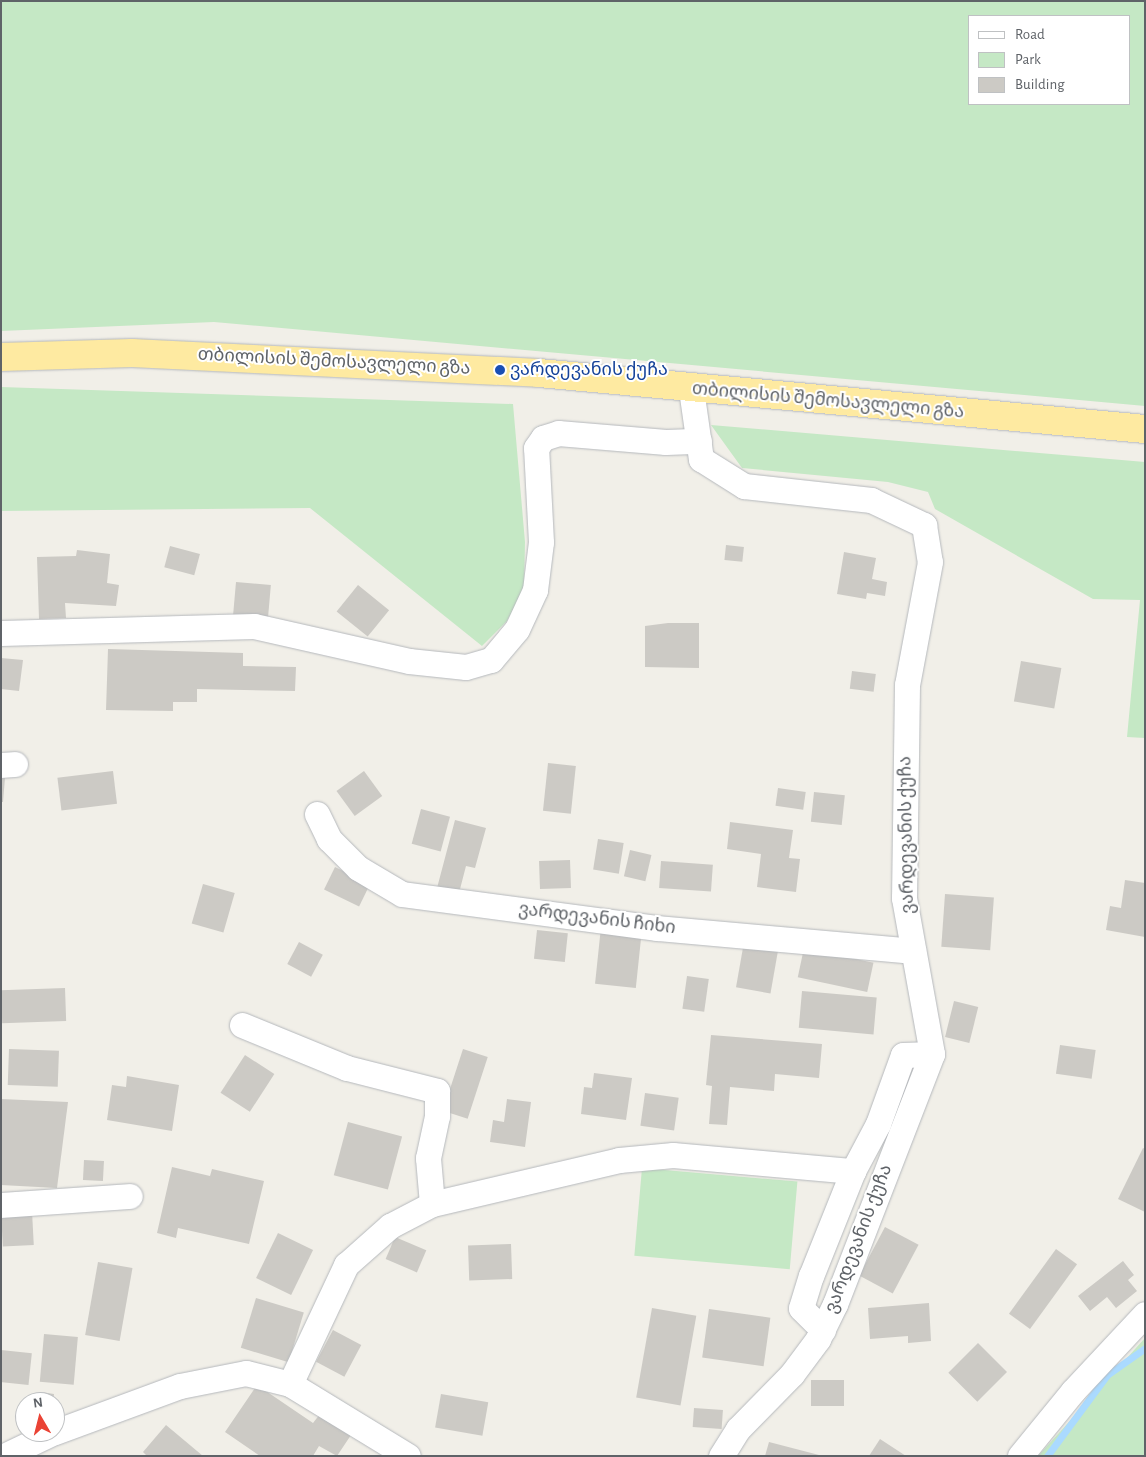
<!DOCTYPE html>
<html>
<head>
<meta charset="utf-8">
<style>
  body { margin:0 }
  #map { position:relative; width:1146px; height:1457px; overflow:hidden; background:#f1efe8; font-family:"Alegreya Sans","Noto Sans Georgian",sans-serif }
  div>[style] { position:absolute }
  .green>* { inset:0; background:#c5e8c5; transform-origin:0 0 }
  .stream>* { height:7px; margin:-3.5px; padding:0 3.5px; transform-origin:3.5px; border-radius:3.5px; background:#aadaff }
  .building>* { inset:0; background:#cccac5; transform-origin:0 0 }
  .roads { filter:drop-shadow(0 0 1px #b5b8bc) drop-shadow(0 0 1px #b5b8bc) }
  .minor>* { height:25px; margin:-12.5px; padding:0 12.5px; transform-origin:12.5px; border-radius:12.5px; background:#fff }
  .trunk>* { height:28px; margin:-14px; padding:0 14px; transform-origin:14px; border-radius:14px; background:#feeaa1 }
  .dots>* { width:14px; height:14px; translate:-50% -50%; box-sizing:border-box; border:2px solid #fff; border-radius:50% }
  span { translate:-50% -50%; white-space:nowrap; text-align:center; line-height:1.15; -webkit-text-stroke:4px #fff; paint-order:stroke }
  .street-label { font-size:18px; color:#5f6368 }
  .transit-label { font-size:18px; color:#164399 }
  .left { translate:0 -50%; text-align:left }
  .frame { position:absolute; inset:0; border:2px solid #5f6368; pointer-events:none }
  .legend { position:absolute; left:968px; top:15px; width:162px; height:90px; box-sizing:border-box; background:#fff; border:1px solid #bfc1c3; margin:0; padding:6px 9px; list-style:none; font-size:15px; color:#5f6368 }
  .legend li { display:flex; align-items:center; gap:10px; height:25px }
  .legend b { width:25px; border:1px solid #bfc1c3 }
  .north { position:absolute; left:15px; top:1392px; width:50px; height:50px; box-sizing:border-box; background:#fff; border:1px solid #bfc1c3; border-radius:50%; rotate:352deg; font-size:14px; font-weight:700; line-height:20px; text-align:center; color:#5f6368 }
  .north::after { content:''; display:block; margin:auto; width:18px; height:22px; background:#ea4335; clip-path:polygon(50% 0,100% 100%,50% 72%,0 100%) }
</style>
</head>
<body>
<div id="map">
  <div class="green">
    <i style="clip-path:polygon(evenodd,1px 1px,1145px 1px,1145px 406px,214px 322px,1px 331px,1px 1px,970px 16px,1130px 16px,1130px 104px,970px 104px,970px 16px)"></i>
    <i style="clip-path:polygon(1px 387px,513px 404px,525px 542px,524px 590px,507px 621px,482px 646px,310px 508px,1px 511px)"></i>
    <i style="clip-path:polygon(711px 425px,1145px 462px,1145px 738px,1127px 737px,1140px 600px,1093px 599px,935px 509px,928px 492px,888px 482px,742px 468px)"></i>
    <i style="left:642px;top:1168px;width:156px;height:88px;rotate:5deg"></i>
    <i style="clip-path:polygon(1145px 1338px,1145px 1456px,1038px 1456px)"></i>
  </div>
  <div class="stream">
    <i style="left:1047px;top:1456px;width:101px;rotate:-53.5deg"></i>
    <i style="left:1107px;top:1375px;width:47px;rotate:-35.4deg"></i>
  </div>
  <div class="building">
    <i style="left:726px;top:545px;width:18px;height:15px;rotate:6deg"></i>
    <i style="left:170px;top:546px;width:31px;height:22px;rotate:15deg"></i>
    <i style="clip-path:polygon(77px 550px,110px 554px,107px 583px,119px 585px,116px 606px,65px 603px,66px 618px,39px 619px,37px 557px,76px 556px)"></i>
    <i style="clip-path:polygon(844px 552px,876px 558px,872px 579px,887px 582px,885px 596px,867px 593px,866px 599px,837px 594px)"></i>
    <i style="left:236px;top:582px;width:35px;height:34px;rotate:5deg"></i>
    <i style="left:358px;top:585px;width:40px;height:34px;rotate:39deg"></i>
    <i style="clip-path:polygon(668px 623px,699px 623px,699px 668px,645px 667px,645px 626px)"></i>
    <i style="clip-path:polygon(108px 649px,243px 653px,243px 666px,296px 667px,295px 691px,197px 689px,197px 702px,173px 702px,173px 711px,106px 710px)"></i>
    <i style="clip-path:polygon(1px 658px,23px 660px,19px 691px,1px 689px)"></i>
    <i style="left:1021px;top:661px;width:41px;height:41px;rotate:10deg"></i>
    <i style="left:852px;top:671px;width:24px;height:18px;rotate:7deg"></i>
    <i style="left:548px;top:763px;width:28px;height:48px;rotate:6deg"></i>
    <i style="left:113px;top:771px;width:33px;height:56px;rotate:83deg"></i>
    <i style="left:364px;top:771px;width:31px;height:34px;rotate:54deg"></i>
    <i style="clip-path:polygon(1px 778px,5px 778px,3px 802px,1px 802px)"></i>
    <i style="left:778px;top:788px;width:28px;height:18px;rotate:8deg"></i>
    <i style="left:814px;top:792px;width:31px;height:30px;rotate:6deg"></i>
    <i style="left:421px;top:809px;width:30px;height:36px;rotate:15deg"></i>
    <i style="clip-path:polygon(455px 820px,486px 828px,475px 868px,466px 866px,459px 893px,437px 888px)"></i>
    <i style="clip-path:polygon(730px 822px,793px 830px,789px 858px,800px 859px,796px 892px,757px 887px,761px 854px,727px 849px)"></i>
    <i style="left:598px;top:839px;width:26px;height:31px;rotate:9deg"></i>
    <i style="left:630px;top:850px;width:22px;height:27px;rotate:13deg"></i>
    <i style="left:570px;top:860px;width:28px;height:31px;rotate:88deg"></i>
    <i style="left:661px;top:861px;width:52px;height:27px;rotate:4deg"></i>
    <i style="left:335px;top:867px;width:39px;height:25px;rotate:26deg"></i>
    <i style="clip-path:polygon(1125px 880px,1145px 883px,1145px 937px,1106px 930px,1110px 906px,1121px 908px)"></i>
    <i style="left:203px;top:884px;width:33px;height:41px;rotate:16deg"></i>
    <i style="left:945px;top:894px;width:49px;height:53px;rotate:4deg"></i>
    <i style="left:601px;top:927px;width:41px;height:57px;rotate:6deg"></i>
    <i style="left:537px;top:930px;width:31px;height:29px;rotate:6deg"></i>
    <i style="left:299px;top:942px;width:27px;height:25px;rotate:28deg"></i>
    <i style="left:744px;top:942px;width:35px;height:46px;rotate:10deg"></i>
    <i style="left:804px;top:948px;width:71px;height:30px;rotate:12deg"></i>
    <i style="left:687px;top:976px;width:22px;height:33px;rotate:8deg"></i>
    <i style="left:65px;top:988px;width:33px;height:64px;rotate:88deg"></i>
    <i style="left:802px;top:991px;width:75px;height:37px;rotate:5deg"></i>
    <i style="left:954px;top:1001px;width:25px;height:37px;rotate:14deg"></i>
    <i style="clip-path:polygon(711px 1035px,822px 1044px,819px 1078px,775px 1074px,774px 1091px,730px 1087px,727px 1125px,709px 1124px,712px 1086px,706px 1085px)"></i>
    <i style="left:1060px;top:1045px;width:36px;height:29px;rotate:8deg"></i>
    <i style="left:9px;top:1049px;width:50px;height:36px;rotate:2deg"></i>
    <i style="left:463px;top:1049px;width:26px;height:65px;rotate:18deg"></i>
    <i style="left:245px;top:1055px;width:35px;height:45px;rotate:33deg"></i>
    <i style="clip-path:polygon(594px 1073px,632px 1078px,626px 1120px,581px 1114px,584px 1087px,592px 1088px)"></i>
    <i style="clip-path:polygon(127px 1076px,179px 1085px,172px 1131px,107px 1120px,112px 1085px,126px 1087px)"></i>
    <i style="left:645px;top:1093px;width:34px;height:33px;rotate:8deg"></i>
    <i style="clip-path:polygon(1px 1099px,68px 1102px,57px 1188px,1px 1185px)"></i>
    <i style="clip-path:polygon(507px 1099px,531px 1102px,525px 1147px,490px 1142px,493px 1120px,504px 1122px)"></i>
    <i style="left:348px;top:1122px;width:56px;height:55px;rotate:15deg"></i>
    <i style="clip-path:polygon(1143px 1148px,1145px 1149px,1145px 1212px,1118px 1199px)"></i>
    <i style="left:84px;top:1160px;width:20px;height:20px;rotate:3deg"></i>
    <i style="clip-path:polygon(172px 1167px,210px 1176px,212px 1169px,264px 1181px,249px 1244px,178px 1228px,176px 1238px,157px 1233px)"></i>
    <i style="left:32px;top:1211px;width:34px;height:31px;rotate:87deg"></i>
    <i style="left:885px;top:1227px;width:38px;height:55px;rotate:28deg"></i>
    <i style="left:278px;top:1233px;width:39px;height:50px;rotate:26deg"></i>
    <i style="left:395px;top:1237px;width:34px;height:24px;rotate:23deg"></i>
    <i style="left:511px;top:1244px;width:35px;height:43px;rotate:88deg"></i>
    <i style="left:1056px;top:1249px;width:26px;height:80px;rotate:36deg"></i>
    <i style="clip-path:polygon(1123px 1261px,1134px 1275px,1128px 1280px,1137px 1291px,1116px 1308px,1107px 1297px,1090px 1311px,1078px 1296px)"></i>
    <i style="left:98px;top:1262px;width:35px;height:74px;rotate:10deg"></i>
    <i style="left:256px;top:1298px;width:50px;height:52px;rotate:17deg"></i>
    <i style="clip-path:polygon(929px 1303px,931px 1341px,908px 1343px,908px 1336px,870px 1339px,868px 1308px)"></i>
    <i style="left:652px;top:1308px;width:45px;height:91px;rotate:10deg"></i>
    <i style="left:709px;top:1309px;width:62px;height:49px;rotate:8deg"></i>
    <i style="left:333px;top:1330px;width:32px;height:36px;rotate:28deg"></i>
    <i style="left:44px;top:1334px;width:34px;height:48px;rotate:5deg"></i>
    <i style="left:978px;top:1343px;width:41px;height:42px;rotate:45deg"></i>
    <i style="left:1px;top:1350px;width:31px;height:32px;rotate:6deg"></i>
    <i style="left:811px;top:1380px;width:33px;height:26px"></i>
    <i style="clip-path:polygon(257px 1385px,313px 1423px,320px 1414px,351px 1435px,337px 1456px,319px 1446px,313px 1456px,260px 1456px,225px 1432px)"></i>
    <i style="clip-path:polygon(41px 1392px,54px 1394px,53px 1402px,39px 1402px)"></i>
    <i style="left:441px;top:1394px;width:48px;height:34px;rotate:10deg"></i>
    <i style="left:694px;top:1408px;width:29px;height:19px;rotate:4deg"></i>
    <i style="clip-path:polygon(166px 1425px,203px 1456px,147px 1456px,143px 1452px)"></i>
    <i style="clip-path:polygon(880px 1439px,906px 1456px,869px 1456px)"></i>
    <i style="clip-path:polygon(769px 1442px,819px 1455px,818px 1456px,765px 1456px)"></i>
  </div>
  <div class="roads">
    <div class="minor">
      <i style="left:691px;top:389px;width:71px;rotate:81.9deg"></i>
      <i style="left:701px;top:459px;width:51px;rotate:32.1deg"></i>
      <i style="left:744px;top:486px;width:128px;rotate:6.3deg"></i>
      <i style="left:871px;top:500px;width:59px;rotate:25.3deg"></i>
      <i style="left:924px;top:525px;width:37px;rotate:81deg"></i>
      <i style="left:930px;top:562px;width:125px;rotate:100.6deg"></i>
      <i style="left:907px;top:685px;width:213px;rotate:90.8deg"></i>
      <i style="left:904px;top:898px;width:158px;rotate:79.8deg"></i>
      <i style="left:932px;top:1054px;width:268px;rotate:111.2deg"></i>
      <i style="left:835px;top:1304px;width:39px;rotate:116deg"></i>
      <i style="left:818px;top:1339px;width:44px;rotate:126.6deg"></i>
      <i style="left:792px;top:1374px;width:77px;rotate:134.5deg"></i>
      <i style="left:738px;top:1429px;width:32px;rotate:122deg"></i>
      <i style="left:1px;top:633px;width:253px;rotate:-1.6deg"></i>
      <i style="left:254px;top:626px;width:159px;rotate:12.7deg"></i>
      <i style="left:409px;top:661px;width:57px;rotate:6deg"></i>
      <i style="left:466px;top:667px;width:26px;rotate:-16deg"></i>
      <i style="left:491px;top:660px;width:40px;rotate:-50deg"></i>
      <i style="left:517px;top:629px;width:43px;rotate:-65.2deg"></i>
      <i style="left:535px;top:590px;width:48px;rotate:-82.9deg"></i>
      <i style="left:541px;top:542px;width:94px;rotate:-93deg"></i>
      <i style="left:536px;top:448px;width:12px;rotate:-55deg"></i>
      <i style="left:543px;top:438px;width:16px;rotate:-18deg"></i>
      <i style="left:558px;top:433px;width:108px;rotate:4.8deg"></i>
      <i style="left:666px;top:442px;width:33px;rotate:-2deg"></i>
      <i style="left:1px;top:765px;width:14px;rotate:-4deg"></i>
      <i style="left:317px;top:814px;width:28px;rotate:64deg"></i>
      <i style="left:329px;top:839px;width:41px;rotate:45deg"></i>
      <i style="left:358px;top:868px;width:51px;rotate:30.6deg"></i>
      <i style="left:402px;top:894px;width:257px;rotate:7.6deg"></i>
      <i style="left:657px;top:928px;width:257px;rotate:5.1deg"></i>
      <i style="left:242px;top:1025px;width:113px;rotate:22.3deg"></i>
      <i style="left:347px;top:1068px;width:93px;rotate:14.3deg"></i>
      <i style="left:437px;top:1091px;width:25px;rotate:90deg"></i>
      <i style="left:437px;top:1116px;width:43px;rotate:102.1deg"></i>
      <i style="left:428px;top:1158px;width:46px;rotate:85deg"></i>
      <i style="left:1px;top:1205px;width:129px;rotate:-4deg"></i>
      <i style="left:823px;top:1330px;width:31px;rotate:-135deg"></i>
      <i style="left:801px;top:1308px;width:34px;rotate:-73deg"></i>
      <i style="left:811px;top:1276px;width:113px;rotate:-68.2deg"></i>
      <i style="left:853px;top:1171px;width:53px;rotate:-62deg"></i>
      <i style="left:878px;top:1124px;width:73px;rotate:-70.1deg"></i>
      <i style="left:903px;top:1055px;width:29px;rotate:-2deg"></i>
      <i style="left:290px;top:1384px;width:132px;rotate:-64.8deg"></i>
      <i style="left:346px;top:1265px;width:59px;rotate:-41.6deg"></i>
      <i style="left:390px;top:1226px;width:47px;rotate:-27.6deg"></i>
      <i style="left:432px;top:1204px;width:192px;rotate:-13.2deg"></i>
      <i style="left:619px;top:1160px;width:54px;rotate:-5.3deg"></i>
      <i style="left:673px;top:1155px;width:181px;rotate:5.1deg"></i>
      <i style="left:55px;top:1432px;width:133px;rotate:-20.2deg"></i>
      <i style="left:180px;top:1386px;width:67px;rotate:-11.1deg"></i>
      <i style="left:246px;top:1373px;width:45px;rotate:14deg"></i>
      <i style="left:290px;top:1384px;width:138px;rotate:31.4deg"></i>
      <i style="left:4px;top:1456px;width:55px;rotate:-25.6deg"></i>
      <i style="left:1020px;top:1456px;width:84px;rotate:-50.8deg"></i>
      <i style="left:1073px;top:1391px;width:105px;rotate:-46.9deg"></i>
    </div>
    <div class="trunk">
      <i style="left:1px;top:357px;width:131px;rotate:-1.7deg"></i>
      <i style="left:132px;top:353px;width:407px;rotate:2.8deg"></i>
      <i style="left:539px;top:373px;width:609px;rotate:5.28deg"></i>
    </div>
  </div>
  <div class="dots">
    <i style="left:500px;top:370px;background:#1a4fb4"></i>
  </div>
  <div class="street-label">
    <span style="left:334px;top:362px;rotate:3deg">თბილისის შემოსავლელი გზა</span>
    <span style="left:828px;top:401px;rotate:5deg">თბილისის შემოსავლელი გზა</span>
    <span style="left:907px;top:835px;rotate:-91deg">ვარდევანის ქუჩა</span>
    <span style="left:597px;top:919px;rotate:7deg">ვარდევანის ჩიხი</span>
    <span style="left:859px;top:1239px;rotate:-69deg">ვარდევანის ქუჩა</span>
  </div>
  <div class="transit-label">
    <span class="left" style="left:510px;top:370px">ვარდევანის ქუჩა</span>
  </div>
  <div class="frame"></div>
  <ul class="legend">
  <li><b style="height:6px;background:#fff"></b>Road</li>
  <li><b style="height:14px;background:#c5e8c5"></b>Park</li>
  <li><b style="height:14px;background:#cccac5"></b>Building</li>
  </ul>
  <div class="north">N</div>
</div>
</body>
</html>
